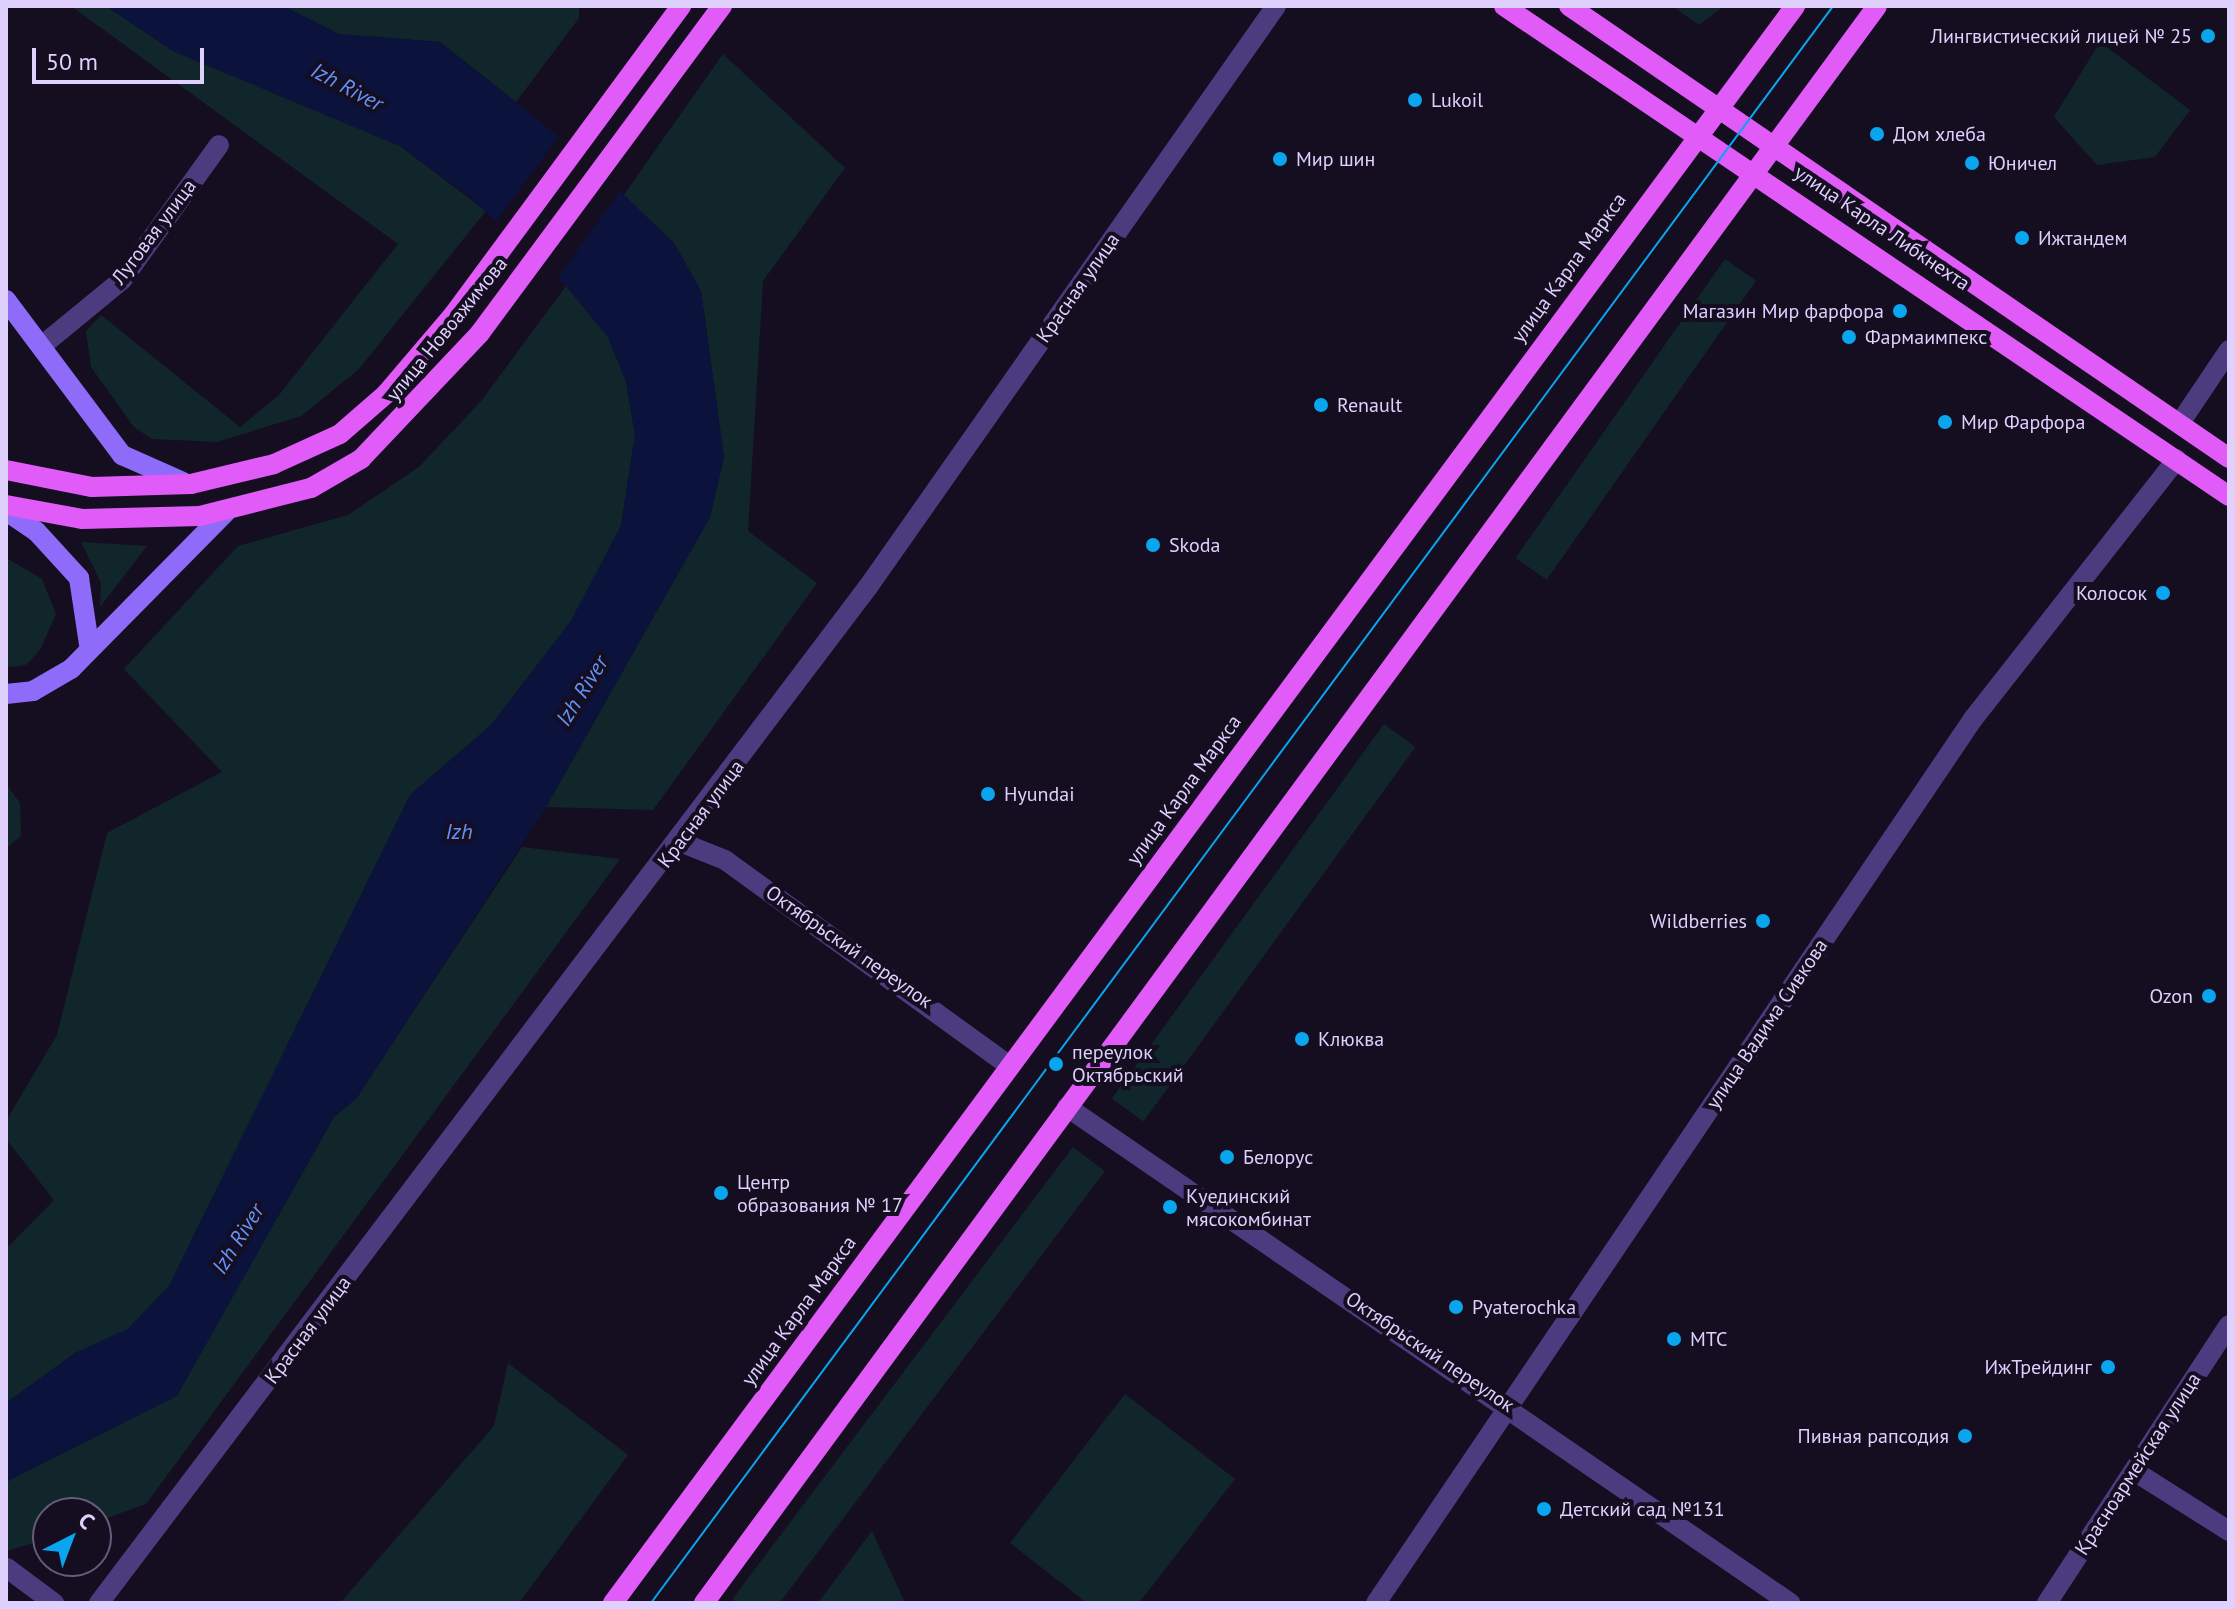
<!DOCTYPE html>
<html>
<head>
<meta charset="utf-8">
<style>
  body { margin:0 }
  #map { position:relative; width:2235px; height:1609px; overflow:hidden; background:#150e21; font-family:"PT Sans",sans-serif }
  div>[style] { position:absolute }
  .green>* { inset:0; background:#11262a; transform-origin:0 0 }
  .water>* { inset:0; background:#0b123c }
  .pier>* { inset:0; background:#150e21 }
  .minor>* { height:20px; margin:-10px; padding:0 10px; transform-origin:10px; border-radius:10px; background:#4c3b7e }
  .tertiary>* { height:20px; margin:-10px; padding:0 10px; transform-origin:10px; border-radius:10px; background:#4c3b7e }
  .secondary>* { height:20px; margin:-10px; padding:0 10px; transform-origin:10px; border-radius:10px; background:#8e6bf9 }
  .primary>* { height:20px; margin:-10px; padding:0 10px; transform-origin:10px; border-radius:10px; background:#e15bf8 }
  .tram>* { height:2px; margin:-1px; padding:0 1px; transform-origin:1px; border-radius:1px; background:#0aa5ef }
  .dots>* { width:22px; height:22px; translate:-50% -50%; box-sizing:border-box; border:4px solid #150e21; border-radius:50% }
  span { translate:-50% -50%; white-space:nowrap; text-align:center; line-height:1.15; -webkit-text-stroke:8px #150e21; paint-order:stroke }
  .poi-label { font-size:20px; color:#dfd0fd }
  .right { translate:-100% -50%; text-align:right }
  .left { translate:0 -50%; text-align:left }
  .street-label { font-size:20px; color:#dfd0fd }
  .water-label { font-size:22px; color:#6291f8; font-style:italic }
  .frame { position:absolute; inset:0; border:8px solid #dfd0fd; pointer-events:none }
  .north { position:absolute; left:32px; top:1497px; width:80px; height:80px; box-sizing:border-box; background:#150e21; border:2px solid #665c79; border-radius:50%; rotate:42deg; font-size:22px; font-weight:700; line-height:32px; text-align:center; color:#dfd0fd }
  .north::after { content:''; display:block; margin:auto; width:28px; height:36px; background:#0aa5ef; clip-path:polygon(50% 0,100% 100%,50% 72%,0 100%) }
  .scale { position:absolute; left:32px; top:48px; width:172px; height:36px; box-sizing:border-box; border:4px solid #dfd0fd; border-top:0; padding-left:10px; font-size:24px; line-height:28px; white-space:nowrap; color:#dfd0fd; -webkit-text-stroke:6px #150e21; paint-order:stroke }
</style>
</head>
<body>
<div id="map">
  <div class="green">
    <i style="clip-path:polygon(71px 6px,106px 6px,173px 51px,400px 146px,486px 211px,358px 370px,301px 416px,217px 442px,152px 439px,134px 427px,91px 367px,86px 331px,101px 315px,240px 427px,279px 395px,398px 244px)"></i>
    <i style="clip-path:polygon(283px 6px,579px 6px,579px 18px,516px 102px,440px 42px,339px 34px)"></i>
    <i style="clip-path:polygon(1672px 6px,1724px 6px,1699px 25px)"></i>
    <i style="clip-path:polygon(2100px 42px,2190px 110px,2155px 157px,2097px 165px,2054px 117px)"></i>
    <i style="clip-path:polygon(723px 54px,845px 168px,763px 281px,748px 531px,817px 583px,653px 810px,546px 807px,710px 517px,724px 457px,701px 291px,674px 243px,623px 196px)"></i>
    <i style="left:1725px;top:259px;width:38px;height:365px;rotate:35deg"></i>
    <i style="clip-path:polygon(566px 286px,608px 337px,626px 381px,635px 435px,621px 526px,571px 621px,491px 725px,410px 795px,169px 1286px,128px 1329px,75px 1353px,6px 1403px,6px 1249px,54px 1200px,6px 1139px,6px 1121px,57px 1035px,107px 833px,222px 772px,124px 669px,238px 546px,348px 515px,419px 467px,482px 400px)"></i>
    <i style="clip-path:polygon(81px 542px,147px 546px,100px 607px,101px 583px)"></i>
    <i style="clip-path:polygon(6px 558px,42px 579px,56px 614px,40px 650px,26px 665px,12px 667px,6px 666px)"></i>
    <i style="left:1384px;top:724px;width:39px;height:463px;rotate:36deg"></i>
    <i style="clip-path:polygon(6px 784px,20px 803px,21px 836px,6px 848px)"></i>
    <i style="clip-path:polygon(522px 847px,620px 859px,146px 1504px,96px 1522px,96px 1513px,48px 1513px,48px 1539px,6px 1551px,6px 1482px,177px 1395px,334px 1117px,357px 1097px)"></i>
    <i style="left:1073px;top:1147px;width:40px;height:566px;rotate:37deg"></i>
    <i style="clip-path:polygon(508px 1363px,628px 1455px,519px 1603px,340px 1603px,494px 1426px)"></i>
    <i style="clip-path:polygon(1125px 1394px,1235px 1479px,1139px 1603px,1087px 1603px,1010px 1543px)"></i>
    <i style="clip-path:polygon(872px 1531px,905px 1603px,818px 1603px)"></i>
  </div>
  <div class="water">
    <i style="clip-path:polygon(106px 6px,283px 6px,339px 34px,440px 42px,588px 160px,674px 243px,701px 291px,724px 457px,710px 517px,546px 807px,357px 1098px,334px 1117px,177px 1396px,6px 1482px,6px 1403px,75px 1353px,128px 1329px,169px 1286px,410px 795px,491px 725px,571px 621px,621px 526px,635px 435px,626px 381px,608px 337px,566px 286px,471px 198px,400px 146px,173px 51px)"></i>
  </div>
  <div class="pier">
    <i style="clip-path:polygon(561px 133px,622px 189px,555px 281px,494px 224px)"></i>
  </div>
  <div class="minor">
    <i style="left:44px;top:344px;width:101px;rotate:-39.4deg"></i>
    <i style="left:122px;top:280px;width:166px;rotate:-54.3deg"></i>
    <i style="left:2180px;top:423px;width:88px;rotate:-56.1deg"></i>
    <i style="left:680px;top:842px;width:48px;rotate:21.8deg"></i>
    <i style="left:725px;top:860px;width:352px;rotate:35.9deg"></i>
    <i style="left:1067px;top:1107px;width:877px;rotate:34.45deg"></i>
    <i style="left:2134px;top:1471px;width:112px;rotate:32.3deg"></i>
    <i style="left:7px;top:1568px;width:59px;rotate:36.7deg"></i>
    <i style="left:99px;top:1603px;width:1274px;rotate:-52.88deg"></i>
    <i style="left:868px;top:587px;width:710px;rotate:-54.92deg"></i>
    <i style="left:1376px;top:1603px;width:1067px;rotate:-55.97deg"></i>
    <i style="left:1973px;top:719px;width:330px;rotate:-51.9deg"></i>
  </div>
  <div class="tertiary">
    <i style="left:2047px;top:1603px;width:332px;rotate:-56.8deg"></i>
  </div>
  <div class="secondary">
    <i style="left:6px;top:300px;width:194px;rotate:53.2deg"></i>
    <i style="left:122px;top:455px;width:67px;rotate:23.9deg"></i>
    <i style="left:6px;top:511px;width:36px;rotate:34deg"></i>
    <i style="left:36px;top:531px;width:64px;rotate:47.5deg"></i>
    <i style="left:79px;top:578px;width:67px;rotate:81.4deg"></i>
    <i style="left:6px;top:694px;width:27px;rotate:-6deg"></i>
    <i style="left:33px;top:691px;width:44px;rotate:-30.1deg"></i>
    <i style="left:71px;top:669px;width:221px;rotate:-45.4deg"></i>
  </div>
  <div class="primary">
    <i style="left:1504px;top:6px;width:875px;rotate:34.05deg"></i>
    <i style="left:1569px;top:6px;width:800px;rotate:34.41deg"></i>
    <i style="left:6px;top:470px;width:88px;rotate:11.2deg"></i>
    <i style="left:92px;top:487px;width:99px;rotate:-1.7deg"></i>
    <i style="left:191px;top:484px;width:85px;rotate:-13.5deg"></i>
    <i style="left:274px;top:464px;width:72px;rotate:-24.4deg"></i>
    <i style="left:340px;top:434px;width:61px;rotate:-41deg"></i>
    <i style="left:386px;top:394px;width:105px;rotate:-49.6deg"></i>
    <i style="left:454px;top:314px;width:383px;rotate:-53.6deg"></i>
    <i style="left:6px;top:505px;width:77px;rotate:10.4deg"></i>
    <i style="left:82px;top:519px;width:118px;rotate:-1.5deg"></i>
    <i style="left:200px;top:516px;width:114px;rotate:-14.2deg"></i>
    <i style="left:311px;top:488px;width:58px;rotate:-30.1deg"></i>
    <i style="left:361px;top:459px;width:173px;rotate:-46.6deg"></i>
    <i style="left:480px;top:333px;width:407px;rotate:-53.5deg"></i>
    <i style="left:613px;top:1603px;width:1987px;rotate:-53.49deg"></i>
    <i style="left:704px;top:1603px;width:1981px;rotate:-53.7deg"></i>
  </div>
  <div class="tram">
    <i style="left:651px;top:1603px;width:1987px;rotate:-53.49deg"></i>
  </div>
  <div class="dots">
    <i style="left:2208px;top:36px;background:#0aa5ef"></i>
    <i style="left:1415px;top:100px;background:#0aa5ef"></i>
    <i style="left:1877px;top:134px;background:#0aa5ef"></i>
    <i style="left:1280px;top:159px;background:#0aa5ef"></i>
    <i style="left:1972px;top:163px;background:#0aa5ef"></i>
    <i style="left:2022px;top:238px;background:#0aa5ef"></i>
    <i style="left:1900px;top:311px;background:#0aa5ef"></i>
    <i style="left:1849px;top:337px;background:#0aa5ef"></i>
    <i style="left:1321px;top:405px;background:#0aa5ef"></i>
    <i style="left:1945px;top:422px;background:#0aa5ef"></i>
    <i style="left:1153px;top:545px;background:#0aa5ef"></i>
    <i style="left:2163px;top:593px;background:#0aa5ef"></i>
    <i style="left:988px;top:794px;background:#0aa5ef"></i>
    <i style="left:1763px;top:921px;background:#0aa5ef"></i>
    <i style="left:2209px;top:996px;background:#0aa5ef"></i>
    <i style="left:1302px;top:1039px;background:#0aa5ef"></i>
    <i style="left:1056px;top:1064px;background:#0aa5ef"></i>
    <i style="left:1227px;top:1157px;background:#0aa5ef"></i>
    <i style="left:721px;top:1193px;background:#0aa5ef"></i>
    <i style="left:1170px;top:1207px;background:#0aa5ef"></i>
    <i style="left:1456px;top:1307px;background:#0aa5ef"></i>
    <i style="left:1674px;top:1339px;background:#0aa5ef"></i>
    <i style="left:2108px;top:1367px;background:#0aa5ef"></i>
    <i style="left:1965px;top:1436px;background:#0aa5ef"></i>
    <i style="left:1544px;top:1509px;background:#0aa5ef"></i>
  </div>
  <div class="poi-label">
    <span class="right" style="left:2192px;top:36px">Лингвистический лицей № 25</span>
    <span class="left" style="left:1431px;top:100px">Lukoil</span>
    <span class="left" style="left:1893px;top:134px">Дом хлеба</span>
    <span class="left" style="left:1296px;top:159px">Мир шин</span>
    <span class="left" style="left:1988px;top:163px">Юничел</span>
    <span class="left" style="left:2038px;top:238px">Ижтандем</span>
    <span class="right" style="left:1884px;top:311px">Магазин Мир фарфора</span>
    <span class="left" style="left:1865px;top:337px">Фармаимпекс</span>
    <span class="left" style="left:1337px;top:405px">Renault</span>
    <span class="left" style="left:1961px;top:422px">Мир Фарфора</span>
    <span class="left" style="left:1169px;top:545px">Skoda</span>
    <span class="right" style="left:2147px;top:593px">Колосок</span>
    <span class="left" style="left:1004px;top:794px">Hyundai</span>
    <span class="right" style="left:1747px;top:921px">Wildberries</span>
    <span class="right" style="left:2193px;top:996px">Ozon</span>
    <span class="left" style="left:1318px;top:1039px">Клюква</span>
    <span class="left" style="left:1072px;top:1064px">переулок<br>Октябрьский</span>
    <span class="left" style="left:1243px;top:1157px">Белорус</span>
    <span class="left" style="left:737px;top:1194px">Центр<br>образования № 17</span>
    <span class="left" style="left:1186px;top:1208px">Куединский<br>мясокомбинат</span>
    <span class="left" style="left:1472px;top:1307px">Pyaterochka</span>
    <span class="left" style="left:1690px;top:1339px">МТС</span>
    <span class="right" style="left:2092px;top:1367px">ИжТрейдинг</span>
    <span class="right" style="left:1949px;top:1436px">Пивная рапсодия</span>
    <span class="left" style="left:1560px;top:1509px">Детский сад №131</span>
  </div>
  <div class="street-label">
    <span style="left:1882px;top:228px;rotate:34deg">улица Карла Либкнехта</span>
    <span style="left:154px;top:232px;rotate:-53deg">Луговая улица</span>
    <span style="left:1569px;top:268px;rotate:-54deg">улица Карла Маркса</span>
    <span style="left:1078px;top:288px;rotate:-55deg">Красная улица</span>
    <span style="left:447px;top:329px;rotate:-51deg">улица Новоажимова</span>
    <span style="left:1184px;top:790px;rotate:-54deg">улица Карла Маркса</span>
    <span style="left:701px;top:814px;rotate:-53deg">Красная улица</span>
    <span style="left:849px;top:947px;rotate:35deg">Октябрьский переулок</span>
    <span style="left:1767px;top:1024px;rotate:-56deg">улица Вадима Сивкова</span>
    <span style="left:799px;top:1311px;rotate:-54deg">улица Карла Маркса</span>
    <span style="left:308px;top:1330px;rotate:-53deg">Красная улица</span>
    <span style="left:1430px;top:1352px;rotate:34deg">Октябрьский переулок</span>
    <span style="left:2138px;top:1464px;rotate:-57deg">Красноармейская улица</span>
  </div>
  <div class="water-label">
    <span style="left:347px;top:87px;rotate:28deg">Izh River</span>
    <span style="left:582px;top:691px;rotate:-58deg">Izh River</span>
    <span style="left:459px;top:832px">Izh</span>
    <span style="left:238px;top:1239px;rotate:-58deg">Izh River</span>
  </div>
  <div class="frame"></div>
  <div class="north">С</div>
  <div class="scale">50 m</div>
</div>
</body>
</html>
